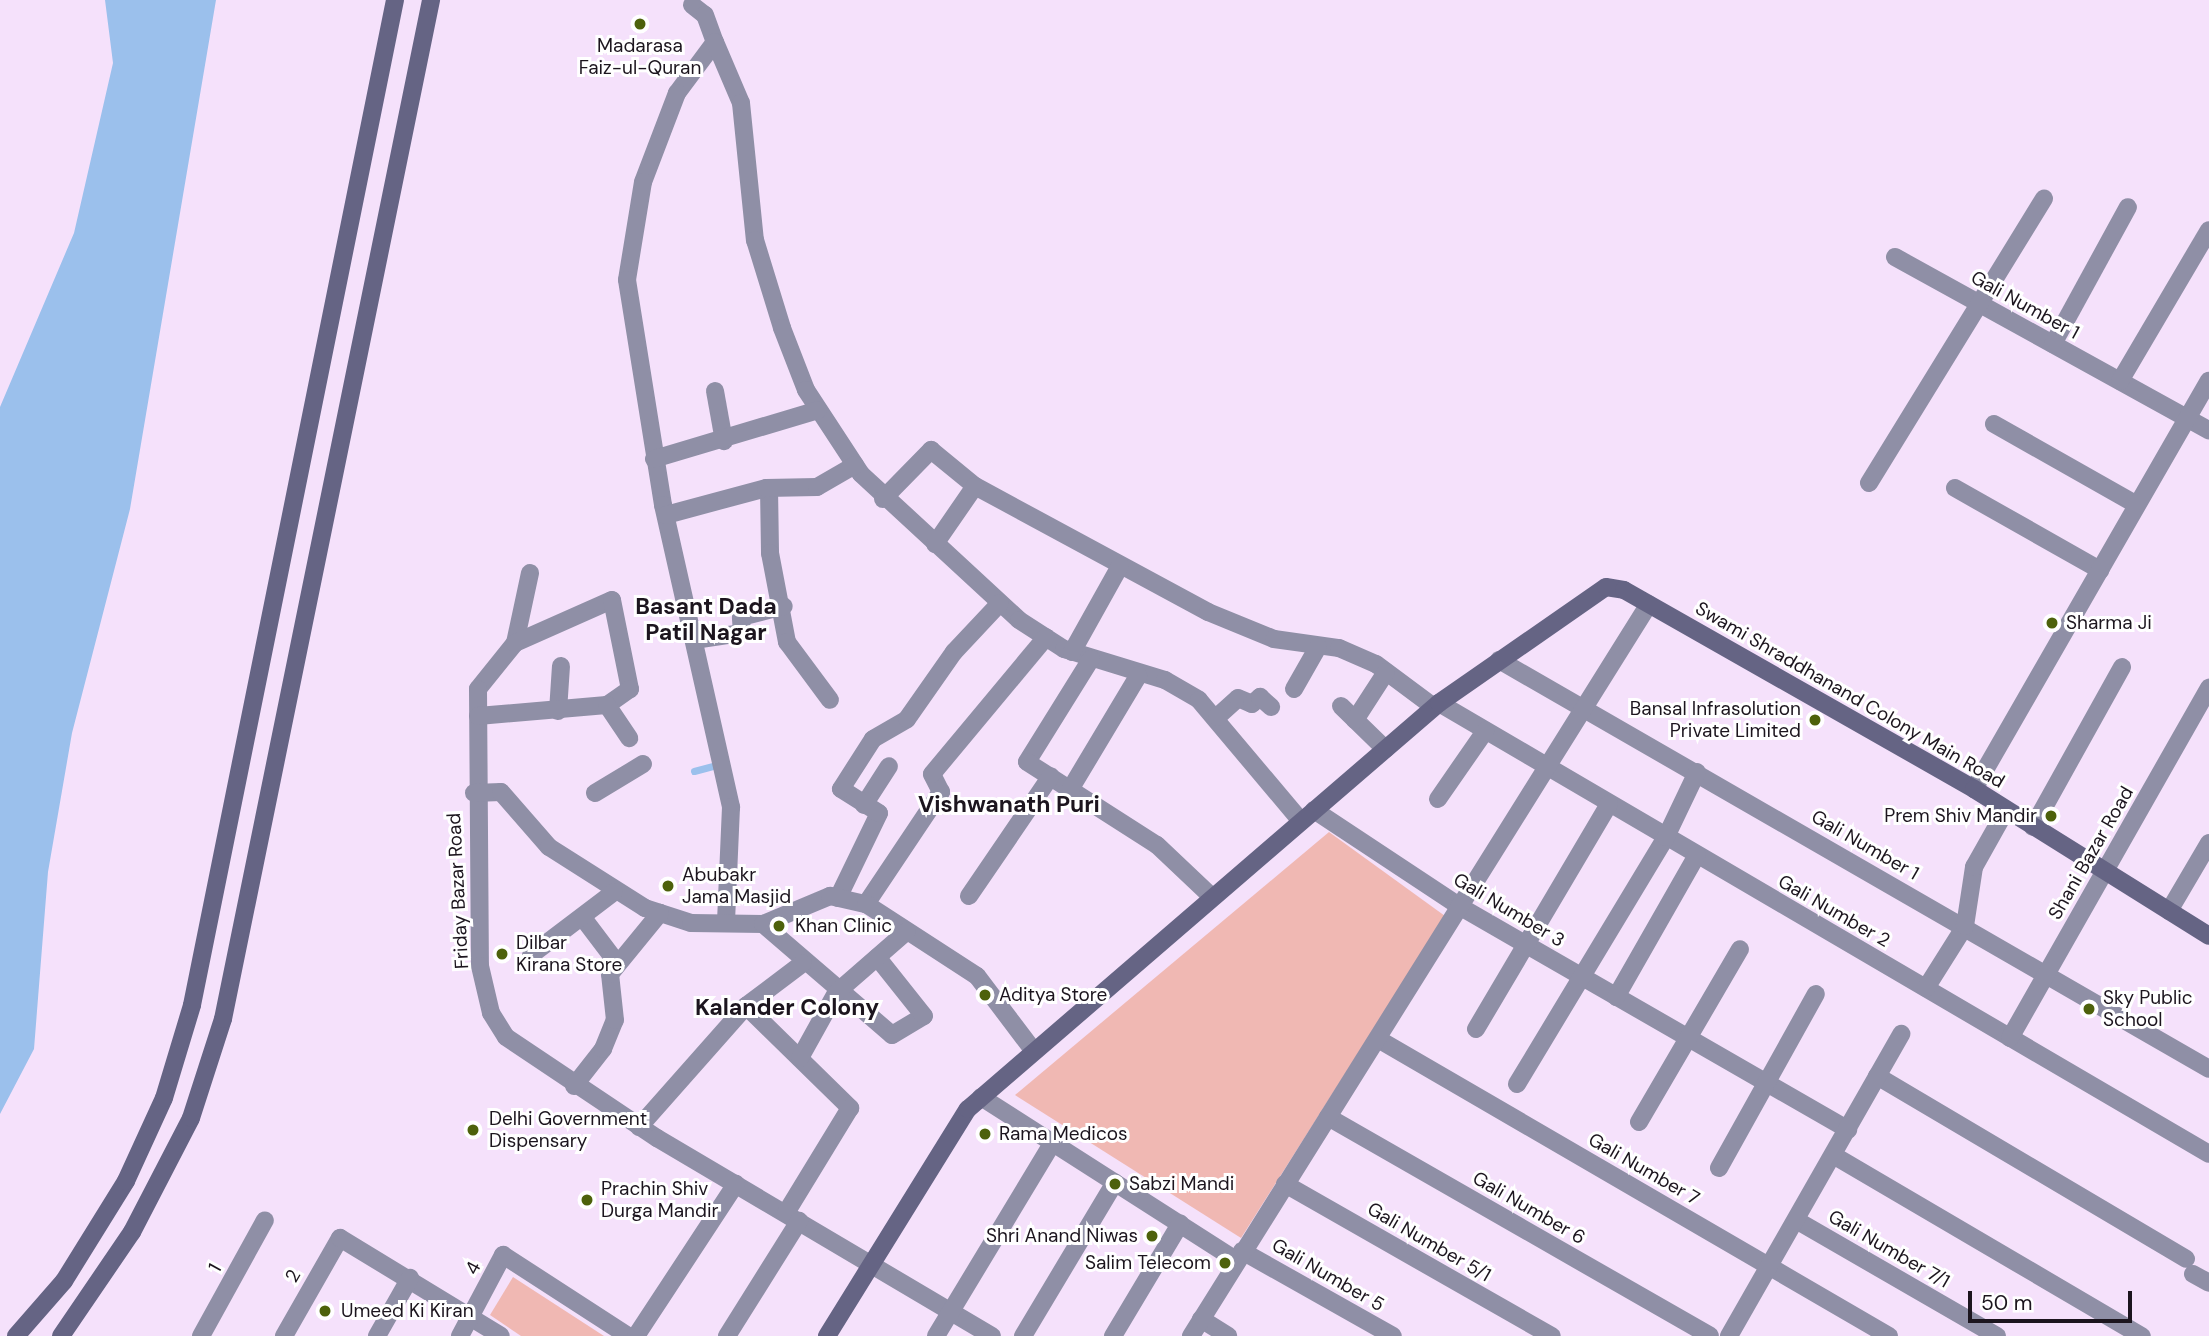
<!DOCTYPE html>
<html>
<head>
<meta charset="utf-8">
<style>
  body { margin:0 }
  #map { position:relative; width:2209px; height:1336px; overflow:hidden; background:#f5e1fb; font-family:"DM Sans",sans-serif }
  div>[style] { position:absolute }
  .green>* { inset:0; background:#f0b8b3 }
  .water>* { inset:0; background:#9bc0ec }
  .stream>* { height:7px; margin:-3.5px; padding:0 3.5px; transform-origin:3.5px; border-radius:3.5px; background:#9bc0ec }
  .street>* { height:18px; margin:-9px; padding:0 9px; transform-origin:9px; border-radius:9px; background:#8f8fa6 }
  .secondary>* { height:18px; margin:-9px; padding:0 9px; transform-origin:9px; border-radius:9px; background:#656484 }
  .dots>* { width:19px; height:19px; translate:-50% -50%; box-sizing:border-box; border:4px solid #fff; border-radius:50% }
  span { translate:-50% -50%; white-space:nowrap; text-align:center; line-height:1.15; -webkit-text-stroke:6px #fff; paint-order:stroke }
  .poi-label { font-size:19px; color:#1c151e }
  .left { translate:0 -50%; text-align:left }
  .right { translate:-100% -50%; text-align:right }
  .street-label { font-size:19px; color:#1c151e }
  .quarter-label { font-size:23px; color:#1c151e; font-weight:700 }
  .scale { position:absolute; left:1968px; top:1291px; width:164px; height:32px; box-sizing:border-box; border:4px solid #1c151e; border-top:0; padding-left:9px; font-size:21px; line-height:24px; white-space:nowrap; color:#1c151e; -webkit-text-stroke:5px #fff; paint-order:stroke }
</style>
</head>
<body>
<div id="map">
  <div class="green">
    <i style="clip-path:polygon(1329px 832px,1445px 916px,1241px 1238px,1015px 1095px)"></i>
    <i style="clip-path:polygon(513px 1277px,604px 1336px,521px 1336px,490px 1315px)"></i>
  </div>
  <div class="water">
    <i style="clip-path:polygon(105px 0,216px 0,130px 509px,72px 733px,48px 872px,34px 1049px,0 1114px,0 407px,74px 233px,113px 63px)"></i>
  </div>
  <div class="stream">
    <i style="left:694px;top:771px;width:27px;rotate:-15deg"></i>
  </div>
  <div class="street">
    <i style="left:692px;top:5px;width:16px;rotate:38deg"></i>
    <i style="left:705px;top:15px;width:29px;rotate:70deg"></i>
    <i style="left:715px;top:42px;width:64px;rotate:126.7deg"></i>
    <i style="left:677px;top:93px;width:95px;rotate:110.9deg"></i>
    <i style="left:643px;top:182px;width:99px;rotate:99.3deg"></i>
    <i style="left:627px;top:280px;width:228px;rotate:80.9deg"></i>
    <i style="left:663px;top:505px;width:310px;rotate:77.3deg"></i>
    <i style="left:731px;top:807px;width:113px;rotate:92.5deg"></i>
    <i style="left:715px;top:42px;width:66px;rotate:66.9deg"></i>
    <i style="left:741px;top:103px;width:138px;rotate:84.2deg"></i>
    <i style="left:755px;top:240px;width:92px;rotate:72.9deg"></i>
    <i style="left:782px;top:328px;width:66px;rotate:68.8deg"></i>
    <i style="left:806px;top:390px;width:100px;rotate:56.8deg"></i>
    <i style="left:861px;top:474px;width:215px;rotate:42.7deg"></i>
    <i style="left:1019px;top:620px;width:54px;rotate:32.8deg"></i>
    <i style="left:1064px;top:649px;width:106px;rotate:17.1deg"></i>
    <i style="left:1165px;top:680px;width:39px;rotate:30deg"></i>
    <i style="left:1199px;top:700px;width:158px;rotate:49.9deg"></i>
    <i style="left:1895px;top:257px;width:359px;rotate:28.9deg"></i>
    <i style="left:2053px;top:344px;width:156px;rotate:-61.3deg"></i>
    <i style="left:2120px;top:381px;width:175px;rotate:-59.5deg"></i>
    <i style="left:715px;top:391px;width:51px;rotate:79.8deg"></i>
    <i style="left:1994px;top:424px;width:164px;rotate:29.5deg"></i>
    <i style="left:654px;top:459px;width:171px;rotate:-16.6deg"></i>
    <i style="left:1869px;top:483px;width:334px;rotate:-58.4deg"></i>
    <i style="left:769px;top:488px;width:65px;rotate:89.1deg"></i>
    <i style="left:770px;top:553px;width:91px;rotate:79.2deg"></i>
    <i style="left:787px;top:642px;width:72px;rotate:53.4deg"></i>
    <i style="left:1955px;top:488px;width:167px;rotate:29.5deg"></i>
    <i style="left:883px;top:499px;width:69px;rotate:-45.6deg"></i>
    <i style="left:931px;top:450px;width:57px;rotate:39.3deg"></i>
    <i style="left:975px;top:486px;width:265px;rotate:28.4deg"></i>
    <i style="left:1208px;top:612px;width:71px;rotate:22.2deg"></i>
    <i style="left:1274px;top:639px;width:66px;rotate:7.9deg"></i>
    <i style="left:1339px;top:648px;width:40px;rotate:23.4deg"></i>
    <i style="left:1376px;top:664px;width:72px;rotate:36.6deg"></i>
    <i style="left:666px;top:515px;width:104px;rotate:-15.1deg"></i>
    <i style="left:766px;top:488px;width:51px;rotate:-1.1deg"></i>
    <i style="left:817px;top:487px;width:44px;rotate:-30.1deg"></i>
    <i style="left:935px;top:544px;width:70px;rotate:-55.4deg"></i>
    <i style="left:530px;top:573px;width:72px;rotate:102.1deg"></i>
    <i style="left:515px;top:643px;width:59px;rotate:128.8deg"></i>
    <i style="left:478px;top:689px;width:277px;rotate:89.6deg"></i>
    <i style="left:480px;top:966px;width:48px;rotate:76.8deg"></i>
    <i style="left:491px;top:1013px;width:28px;rotate:58deg"></i>
    <i style="left:506px;top:1037px;width:182px;rotate:33.8deg"></i>
    <i style="left:657px;top:1138px;width:389px;rotate:30.6deg"></i>
    <i style="left:694px;top:640px;width:49px;rotate:-8.3deg"></i>
    <i style="left:742px;top:633px;width:16px;rotate:-94deg"></i>
    <i style="left:741px;top:617px;width:44px;rotate:-14.3deg"></i>
    <i style="left:515px;top:643px;width:106px;rotate:-23.9deg"></i>
    <i style="left:612px;top:600px;width:91px;rotate:78.6deg"></i>
    <i style="left:630px;top:689px;width:28px;rotate:145deg"></i>
    <i style="left:1072px;top:652px;width:98px;rotate:-60.8deg"></i>
    <i style="left:1091px;top:659px;width:121px;rotate:121.9deg"></i>
    <i style="left:1027px;top:762px;width:154px;rotate:32.6deg"></i>
    <i style="left:1157px;top:845px;width:76px;rotate:43.4deg"></i>
    <i style="left:1499px;top:660px;width:819px;rotate:29.94deg"></i>
    <i style="left:1294px;top:689px;width:48px;rotate:-60.3deg"></i>
    <i style="left:1439px;top:703px;width:892px;rotate:30.36deg"></i>
    <i style="left:1341px;top:706px;width:62px;rotate:44.3deg"></i>
    <i style="left:558px;top:711px;width:45px;rotate:-86.2deg"></i>
    <i style="left:478px;top:716px;width:129px;rotate:-4.9deg"></i>
    <i style="left:607px;top:705px;width:40px;rotate:56deg"></i>
    <i style="left:1217px;top:717px;width:28px;rotate:-42deg"></i>
    <i style="left:1238px;top:698px;width:15px;rotate:23deg"></i>
    <i style="left:1252px;top:704px;width:11px;rotate:-41deg"></i>
    <i style="left:1260px;top:697px;width:15px;rotate:42deg"></i>
    <i style="left:1355px;top:720px;width:57px;rotate:-57.1deg"></i>
    <i style="left:1071px;top:788px;width:131px;rotate:-59.1deg"></i>
    <i style="left:1974px;top:789px;width:471px;rotate:-60.1deg"></i>
    <i style="left:474px;top:793px;width:27px;rotate:-2deg"></i>
    <i style="left:501px;top:792px;width:73px;rotate:48.9deg"></i>
    <i style="left:549px;top:847px;width:114px;rotate:32.4deg"></i>
    <i style="left:645px;top:908px;width:48px;rotate:18.1deg"></i>
    <i style="left:691px;top:923px;width:72px;rotate:0.8deg"></i>
    <i style="left:763px;top:924px;width:170px;rotate:40.7deg"></i>
    <i style="left:892px;top:1035px;width:37px;rotate:-31deg"></i>
    <i style="left:924px;top:1016px;width:75px;rotate:-128.5deg"></i>
    <i style="left:595px;top:793px;width:56px;rotate:-31.1deg"></i>
    <i style="left:1438px;top:799px;width:83px;rotate:-55.3deg"></i>
    <i style="left:864px;top:805px;width:46px;rotate:-57.3deg"></i>
    <i style="left:1314px;top:810px;width:174px;rotate:33.5deg"></i>
    <i style="left:1459px;top:906px;width:449px;rotate:29.9deg"></i>
    <i style="left:2033px;top:827px;width:183px;rotate:-60.9deg"></i>
    <i style="left:969px;top:896px;width:145px;rotate:-55.7deg"></i>
    <i style="left:838px;top:898px;width:94px;rotate:-64.2deg"></i>
    <i style="left:879px;top:813px;width:45px;rotate:-147.7deg"></i>
    <i style="left:841px;top:789px;width:59px;rotate:-57.4deg"></i>
    <i style="left:873px;top:739px;width:39px;rotate:-30deg"></i>
    <i style="left:907px;top:719px;width:82px;rotate:-55deg"></i>
    <i style="left:954px;top:652px;width:67px;rotate:-46.8deg"></i>
    <i style="left:866px;top:904px;width:135px;rotate:-56.2deg"></i>
    <i style="left:941px;top:792px;width:20px;rotate:-117deg"></i>
    <i style="left:932px;top:774px;width:178px;rotate:-50.2deg"></i>
    <i style="left:2169px;top:911px;width:79px;rotate:-59.5deg"></i>
    <i style="left:583px;top:918px;width:56px;rotate:52.9deg"></i>
    <i style="left:763px;top:924px;width:73px;rotate:-22.7deg"></i>
    <i style="left:830px;top:896px;width:37px;rotate:13deg"></i>
    <i style="left:866px;top:904px;width:132px;rotate:33deg"></i>
    <i style="left:977px;top:976px;width:93px;rotate:52.9deg"></i>
    <i style="left:531px;top:955px;width:104px;rotate:-37.2deg"></i>
    <i style="left:1926px;top:988px;width:73px;rotate:-57.8deg"></i>
    <i style="left:1965px;top:926px;width:60px;rotate:-81.3deg"></i>
    <i style="left:1974px;top:867px;width:65px;rotate:-60.7deg"></i>
    <i style="left:1616px;top:997px;width:163px;rotate:-60.3deg"></i>
    <i style="left:746px;top:1006px;width:146px;rotate:44.4deg"></i>
    <i style="left:850px;top:1108px;width:123px;rotate:121.4deg"></i>
    <i style="left:1476px;top:1029px;width:261px;rotate:-59.4deg"></i>
    <i style="left:2010px;top:1038px;width:403px;rotate:-60.4deg"></i>
    <i style="left:1378px;top:1039px;width:591px;rotate:30.17deg"></i>
    <i style="left:800px;top:1058px;width:74px;rotate:-61deg"></i>
    <i style="left:836px;top:993px;width:94px;rotate:-41.1deg"></i>
    <i style="left:1877px;top:1076px;width:359px;rotate:30.6deg"></i>
    <i style="left:1517px;top:1084px;width:288px;rotate:-58.9deg"></i>
    <i style="left:1666px;top:837px;width:72px;rotate:-64.5deg"></i>
    <i style="left:574px;top:1086px;width:47px;rotate:-51.9deg"></i>
    <i style="left:603px;top:1049px;width:31px;rotate:-68deg"></i>
    <i style="left:615px;top:1020px;width:46px;rotate:-96.2deg"></i>
    <i style="left:610px;top:974px;width:79px;rotate:-50.7deg"></i>
    <i style="left:981px;top:1097px;width:303px;rotate:32.6deg"></i>
    <i style="left:1328px;top:1117px;width:440px;rotate:29.8deg"></i>
    <i style="left:1639px;top:1122px;width:200px;rotate:-59.7deg"></i>
    <i style="left:639px;top:1127px;width:162px;rotate:-48.5deg"></i>
    <i style="left:746px;top:1006px;width:71px;rotate:-37deg"></i>
    <i style="left:1833px;top:1155px;width:358px;rotate:30.4deg"></i>
    <i style="left:1719px;top:1168px;width:199px;rotate:-60.9deg"></i>
    <i style="left:1285px;top:1184px;width:307px;rotate:29.7deg"></i>
    <i style="left:1796px;top:1220px;width:232px;rotate:30deg"></i>
    <i style="left:1242px;top:1251px;width:173px;rotate:29.4deg"></i>
    <i style="left:2193px;top:1274px;width:18px;rotate:29deg"></i>
    <i style="left:1201px;top:1319px;width:32px;rotate:32deg"></i>
    <i style="left:201px;top:1336px;width:132px;rotate:-61.1deg"></i>
    <i style="left:284px;top:1336px;width:113px;rotate:-60.3deg"></i>
    <i style="left:340px;top:1238px;width:188px;rotate:31.3deg"></i>
    <i style="left:377px;top:1336px;width:67px;rotate:-60.4deg"></i>
    <i style="left:460px;top:1336px;width:92px;rotate:-62deg"></i>
    <i style="left:503px;top:1255px;width:149px;rotate:32.9deg"></i>
    <i style="left:636px;top:1336px;width:182px;rotate:-56.7deg"></i>
    <i style="left:727px;top:1336px;width:136px;rotate:-57.9deg"></i>
    <i style="left:936px;top:1336px;width:227px;rotate:-58.9deg"></i>
    <i style="left:1023px;top:1336px;width:179px;rotate:-59.1deg"></i>
    <i style="left:1113px;top:1336px;width:131px;rotate:-59.1deg"></i>
    <i style="left:1191px;top:1336px;width:863px;rotate:-57.97deg"></i>
    <i style="left:1729px;top:1336px;width:348px;rotate:-60.3deg"></i>
  </div>
  <div class="secondary">
    <i style="left:16px;top:1336px;width:73px;rotate:-48.9deg"></i>
    <i style="left:64px;top:1281px;width:118px;rotate:-58.2deg"></i>
    <i style="left:126px;top:1181px;width:91px;rotate:-65.4deg"></i>
    <i style="left:164px;top:1098px;width:97px;rotate:-73.2deg"></i>
    <i style="left:192px;top:1005px;width:1025px;rotate:-78.58deg"></i>
    <i style="left:61px;top:1336px;width:126px;rotate:-55.7deg"></i>
    <i style="left:132px;top:1232px;width:128px;rotate:-62.6deg"></i>
    <i style="left:191px;top:1118px;width:104px;rotate:-72.1deg"></i>
    <i style="left:223px;top:1019px;width:1040px;rotate:-78.46deg"></i>
    <i style="left:827px;top:1336px;width:267px;rotate:-58.2deg"></i>
    <i style="left:968px;top:1109px;width:622px;rotate:-40.76deg"></i>
    <i style="left:1439px;top:703px;width:203px;rotate:-34.8deg"></i>
    <i style="left:1606px;top:587px;width:18px;rotate:9deg"></i>
    <i style="left:1624px;top:590px;width:403px;rotate:29.6deg"></i>
    <i style="left:1974px;top:789px;width:277px;rotate:32deg"></i>
  </div>
  <div class="dots">
    <i style="left:640px;top:24px;background:#4d610b"></i>
    <i style="left:2052px;top:623px;background:#4d610b"></i>
    <i style="left:1815px;top:720px;background:#4d610b"></i>
    <i style="left:2051px;top:816px;background:#4d610b"></i>
    <i style="left:668px;top:886px;background:#4d610b"></i>
    <i style="left:779px;top:926px;background:#4d610b"></i>
    <i style="left:502px;top:954px;background:#4d610b"></i>
    <i style="left:985px;top:995px;background:#4d610b"></i>
    <i style="left:2089px;top:1009px;background:#4d610b"></i>
    <i style="left:473px;top:1130px;background:#4d610b"></i>
    <i style="left:985px;top:1134px;background:#4d610b"></i>
    <i style="left:1115px;top:1184px;background:#4d610b"></i>
    <i style="left:587px;top:1200px;background:#4d610b"></i>
    <i style="left:1152px;top:1236px;background:#4d610b"></i>
    <i style="left:1225px;top:1263px;background:#4d610b"></i>
    <i style="left:325px;top:1311px;background:#4d610b"></i>
  </div>
  <div class="poi-label">
    <span style="left:640px;top:57px">Madarasa<br>Faiz-ul-Quran</span>
    <span class="left" style="left:2066px;top:623px">Sharma Ji</span>
    <span class="right" style="left:1801px;top:720px">Bansal Infrasolution<br>Private Limited</span>
    <span class="right" style="left:2037px;top:816px">Prem Shiv Mandir</span>
    <span class="left" style="left:682px;top:886px">Abubakr<br>Jama Masjid</span>
    <span class="left" style="left:795px;top:926px">Khan Clinic</span>
    <span class="left" style="left:516px;top:954px">Dilbar<br>Kirana Store</span>
    <span class="left" style="left:999px;top:995px">Aditya Store</span>
    <span class="left" style="left:2103px;top:1009px">Sky Public<br>School</span>
    <span class="left" style="left:489px;top:1130px">Delhi Government<br>Dispensary</span>
    <span class="left" style="left:999px;top:1134px">Rama Medicos</span>
    <span class="left" style="left:1129px;top:1184px">Sabzi Mandi</span>
    <span class="left" style="left:601px;top:1200px">Prachin Shiv<br>Durga Mandir</span>
    <span class="right" style="left:1138px;top:1236px">Shri Anand Niwas</span>
    <span class="right" style="left:1211px;top:1263px">Salim Telecom</span>
    <span class="left" style="left:341px;top:1311px">Umeed Ki Kiran</span>
  </div>
  <div class="street-label">
    <span style="left:2025px;top:305px;rotate:29deg">Gali Number 1</span>
    <span style="left:1850px;top:695px;rotate:30deg">Swami Shraddhanand Colony Main Road</span>
    <span style="left:1865px;top:845px;rotate:30deg">Gali Number 1</span>
    <span style="left:2091px;top:853px;rotate:-60deg">Shani Bazar Road</span>
    <span style="left:458px;top:891px;rotate:-93deg">Friday Bazar Road</span>
    <span style="left:1509px;top:910px;rotate:31deg">Gali Number 3</span>
    <span style="left:1834px;top:911px;rotate:30deg">Gali Number 2</span>
    <span style="left:1644px;top:1169px;rotate:30deg">Gali Number 7</span>
    <span style="left:1529px;top:1208px;rotate:30deg">Gali Number 6</span>
    <span style="left:1429px;top:1242px;rotate:30deg">Gali Number 5/1</span>
    <span style="left:1889px;top:1249px;rotate:30deg">Gali Number 7/1</span>
    <span style="left:215px;top:1268px;rotate:-61deg">1</span>
    <span style="left:473px;top:1268px;rotate:-62deg">4</span>
    <span style="left:1328px;top:1275px;rotate:30deg">Gali Number 5</span>
    <span style="left:293px;top:1276px;rotate:-60deg">2</span>
  </div>
  <div class="quarter-label">
    <span style="left:706px;top:619px">Basant Dada<br>Patil Nagar</span>
    <span style="left:1009px;top:804px">Vishwanath Puri</span>
    <span style="left:787px;top:1007px">Kalander Colony</span>
  </div>
  <div class="scale">50 m</div>
</div>
</body>
</html>
